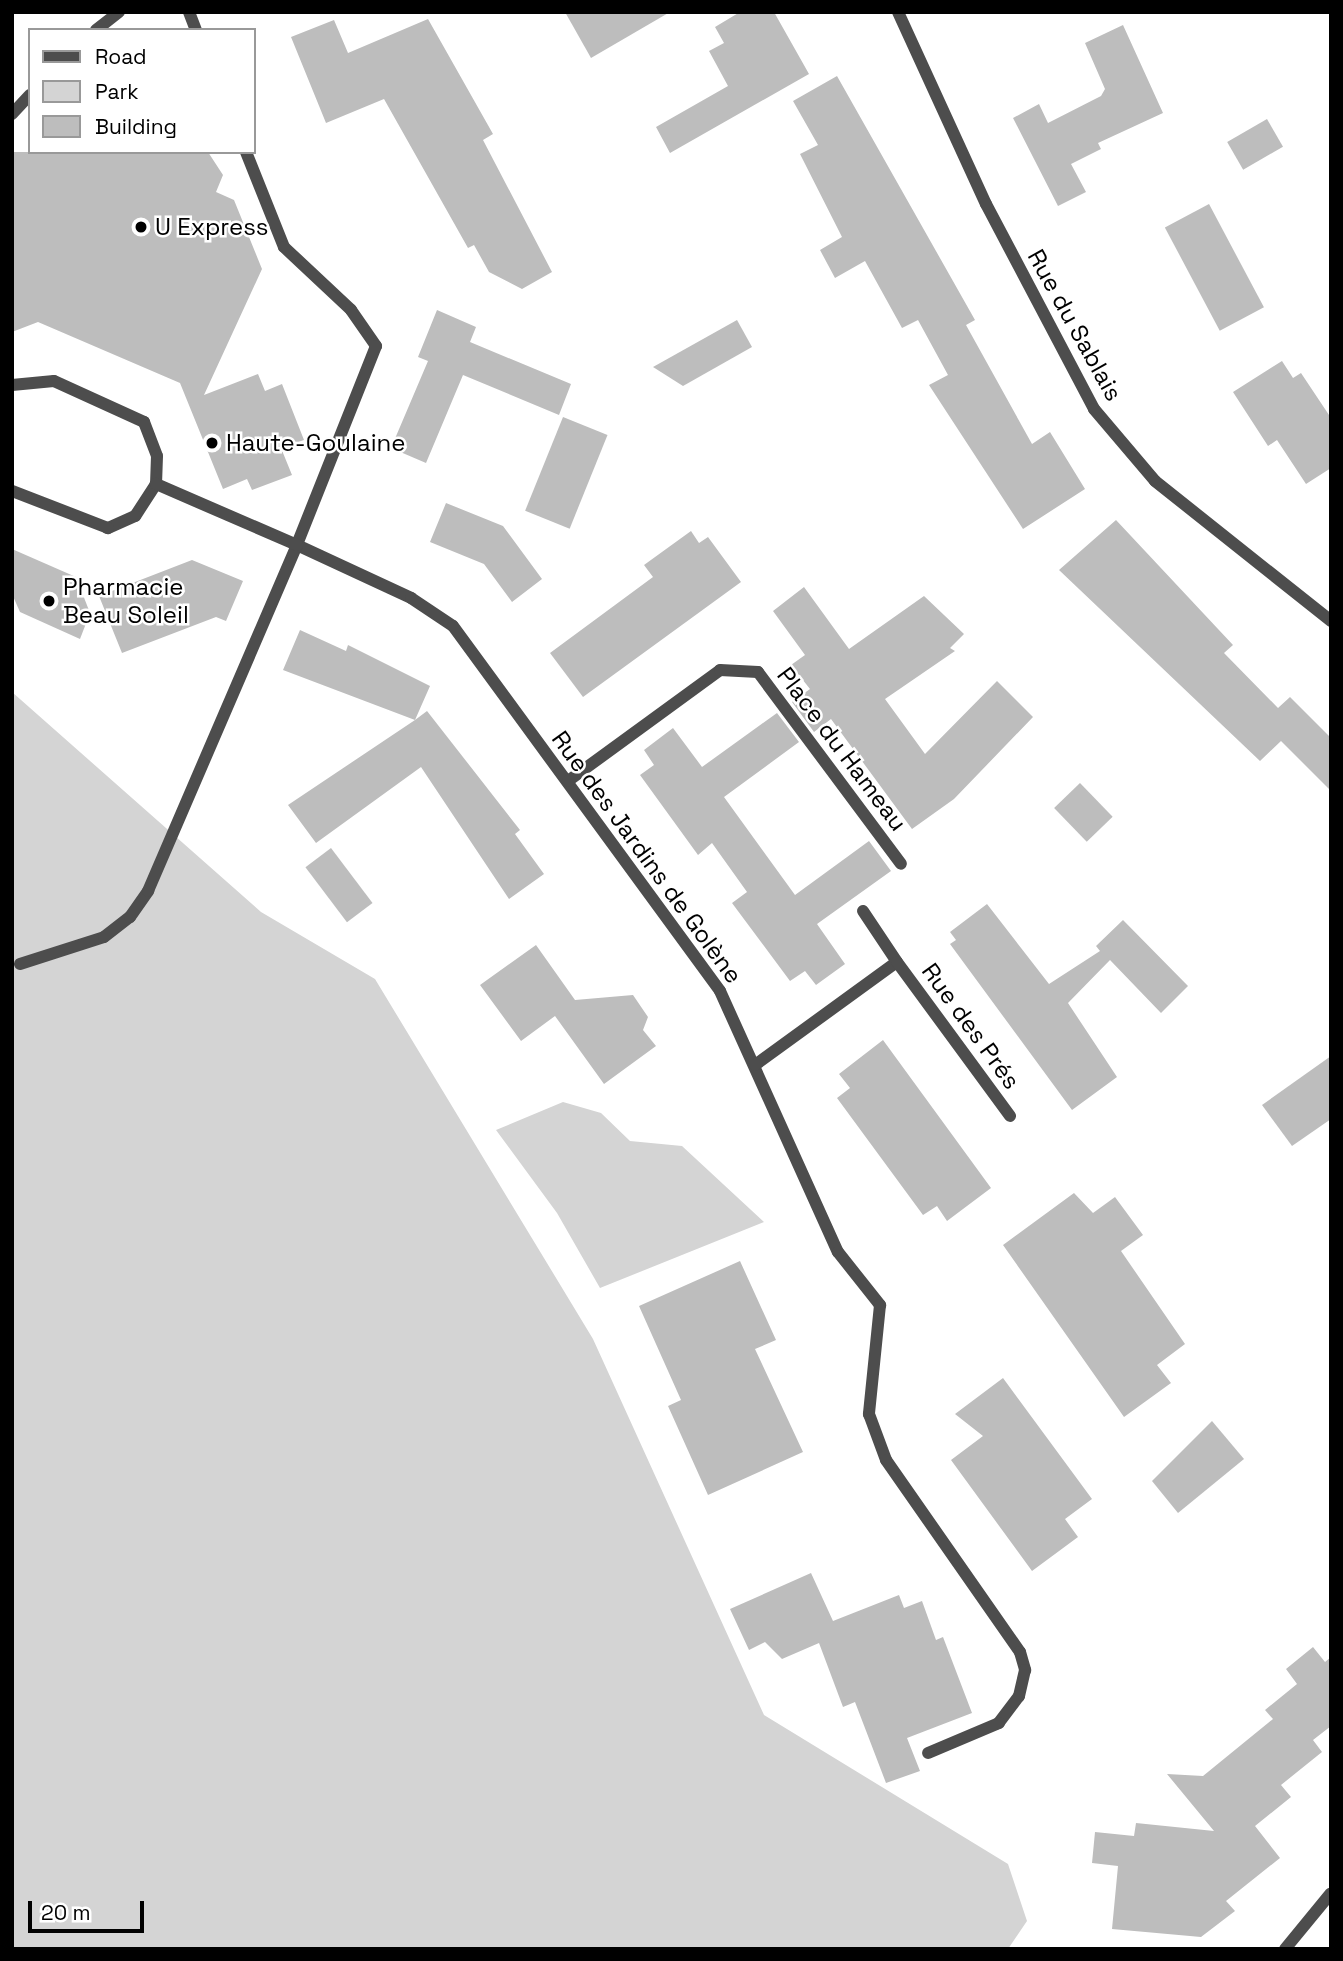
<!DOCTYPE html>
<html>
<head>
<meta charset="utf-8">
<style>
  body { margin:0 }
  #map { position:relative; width:1343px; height:1961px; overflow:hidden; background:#fff; font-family:"Space Grotesk",sans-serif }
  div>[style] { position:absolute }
  .green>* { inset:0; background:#d4d4d4 }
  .building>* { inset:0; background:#bdbdbd; transform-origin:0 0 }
  .minor>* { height:12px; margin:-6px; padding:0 6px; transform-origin:6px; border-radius:6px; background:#4d4d4d }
  .dots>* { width:19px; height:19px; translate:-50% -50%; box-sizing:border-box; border:4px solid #fff; border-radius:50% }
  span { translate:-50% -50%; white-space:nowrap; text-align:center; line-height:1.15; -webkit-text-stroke:5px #fff; paint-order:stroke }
  .poi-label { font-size:24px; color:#000 }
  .left { translate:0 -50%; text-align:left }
  .street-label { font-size:24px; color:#000 }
  .frame { position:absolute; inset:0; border:14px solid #000; pointer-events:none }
  .legend { position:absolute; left:28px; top:28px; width:228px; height:126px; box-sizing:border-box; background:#fff; border:2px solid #999; margin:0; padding:9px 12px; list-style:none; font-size:21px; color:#000 }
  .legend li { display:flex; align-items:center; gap:14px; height:35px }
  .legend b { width:35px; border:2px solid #999 }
  .scale { position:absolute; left:28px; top:1901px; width:116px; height:32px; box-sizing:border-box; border:4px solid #000; border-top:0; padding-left:9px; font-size:21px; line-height:24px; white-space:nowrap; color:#000; -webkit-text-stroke:5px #fff; paint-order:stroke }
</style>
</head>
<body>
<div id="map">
  <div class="green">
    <i style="clip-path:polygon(12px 692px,261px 912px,375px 979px,593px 1339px,764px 1715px,1008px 1864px,1027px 1921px,1008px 1949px,12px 1949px)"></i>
    <i style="clip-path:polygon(563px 1102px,601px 1113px,630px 1141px,682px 1146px,764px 1222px,600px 1288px,557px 1213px,496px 1130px)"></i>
  </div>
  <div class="building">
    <i style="clip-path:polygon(565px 12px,670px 12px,591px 58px)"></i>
    <i style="clip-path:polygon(740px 12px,774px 12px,809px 74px,670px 153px,656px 127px,728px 86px,709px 51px,724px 43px,715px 27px)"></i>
    <i style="clip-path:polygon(428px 19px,493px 134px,483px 140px,552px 272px,522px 289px,489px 272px,474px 245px,468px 248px,384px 99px,326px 123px,291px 37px,334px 20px,348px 53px)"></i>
    <i style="clip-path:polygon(1123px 25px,1163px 113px,1098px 143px,1101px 149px,1071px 164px,1086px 192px,1058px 206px,1013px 118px,1039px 104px,1048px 123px,1101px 96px,1105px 89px,1085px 43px)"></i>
    <i style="clip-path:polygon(837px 76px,975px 320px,966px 325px,1032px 444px,1050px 432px,1085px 489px,1023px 529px,929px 385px,948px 375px,918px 320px,902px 328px,865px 261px,835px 278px,820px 250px,842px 237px,800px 154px,818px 145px,793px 101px)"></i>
    <i style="left:1267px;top:119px;width:32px;height:46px;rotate:60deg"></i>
    <i style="clip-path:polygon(12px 152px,208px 152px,223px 175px,216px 192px,234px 200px,262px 269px,204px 395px,258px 374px,265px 391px,282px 384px,304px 440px,281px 448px,292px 475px,252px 490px,247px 479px,223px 489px,180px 383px,38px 322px,12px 332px)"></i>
    <i style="left:1209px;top:204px;width:117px;height:50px;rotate:62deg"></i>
    <i style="clip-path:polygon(437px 310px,476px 327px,470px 342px,571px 384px,559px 415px,463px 375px,426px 463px,391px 448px,428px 361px,418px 357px)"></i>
    <i style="clip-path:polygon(737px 320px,752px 347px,683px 386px,653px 367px)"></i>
    <i style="clip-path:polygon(1282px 361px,1293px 378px,1301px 373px,1331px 418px,1331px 468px,1306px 484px,1277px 440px,1268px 446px,1233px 392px)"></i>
    <i style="left:563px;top:417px;width:48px;height:101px;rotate:22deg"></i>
    <i style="clip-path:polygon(446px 503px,503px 526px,542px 579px,512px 602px,484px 564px,430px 542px)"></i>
    <i style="clip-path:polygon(1116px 520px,1233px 645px,1224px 653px,1278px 708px,1290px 697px,1331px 738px,1331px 791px,1281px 741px,1260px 761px,1059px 570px)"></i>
    <i style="clip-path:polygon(691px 531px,699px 543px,708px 537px,741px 582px,583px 697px,550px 653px,653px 577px,644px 565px)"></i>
    <i style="clip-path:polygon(12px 549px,76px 577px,90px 613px,80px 639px,20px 612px,12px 594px)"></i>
    <i style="clip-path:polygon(192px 560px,243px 581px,226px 621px,216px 617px,122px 653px,99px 596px)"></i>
    <i style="clip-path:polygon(804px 587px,849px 649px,924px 596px,964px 634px,950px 648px,955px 651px,885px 699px,925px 754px,997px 681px,1033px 717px,954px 799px,912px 829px,831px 719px,814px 732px,792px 702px,810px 689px,791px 665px,805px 655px,773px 611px)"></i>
    <i style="clip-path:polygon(300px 630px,346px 651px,348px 645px,430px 686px,415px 720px,427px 711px,520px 830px,515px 834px,544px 874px,509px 899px,421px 767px,316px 843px,288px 805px,415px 720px,283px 670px)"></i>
    <i style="clip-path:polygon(777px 713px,799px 742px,724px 797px,795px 895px,869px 841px,891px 871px,817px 924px,845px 964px,816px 985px,805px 971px,790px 981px,732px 903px,747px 892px,712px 843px,698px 855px,640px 775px,654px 765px,644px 750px,673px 728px,702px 767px)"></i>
    <i style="left:1080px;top:783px;width:47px;height:36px;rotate:46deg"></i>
    <i style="left:331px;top:848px;width:69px;height:32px;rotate:53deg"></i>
    <i style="clip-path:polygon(987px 904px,1049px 984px,1100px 951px,1096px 946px,1123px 920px,1188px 986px,1161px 1013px,1110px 960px,1068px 1003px,1117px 1077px,1072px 1110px,950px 944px,956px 940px,950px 932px)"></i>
    <i style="clip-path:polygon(536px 945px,575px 1000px,633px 995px,648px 1017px,643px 1030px,656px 1046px,604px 1084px,555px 1016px,521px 1041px,480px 985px)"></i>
    <i style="clip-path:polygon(883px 1040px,991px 1188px,947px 1221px,937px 1206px,923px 1215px,837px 1098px,850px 1088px,839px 1074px)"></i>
    <i style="clip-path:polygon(1331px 1056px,1331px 1119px,1292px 1146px,1262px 1105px)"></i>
    <i style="clip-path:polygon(1074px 1193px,1093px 1213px,1115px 1197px,1143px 1235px,1121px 1251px,1185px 1344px,1157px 1365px,1171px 1383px,1124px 1417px,1003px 1245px)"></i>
    <i style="clip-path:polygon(740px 1261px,776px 1340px,755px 1349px,803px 1452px,708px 1495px,668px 1406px,681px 1400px,639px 1306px)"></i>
    <i style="clip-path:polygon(1003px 1378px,1092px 1499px,1065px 1519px,1078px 1537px,1032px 1571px,951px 1460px,983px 1436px,955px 1414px)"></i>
    <i style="clip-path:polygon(1212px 1421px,1244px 1459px,1178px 1513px,1152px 1481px)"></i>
    <i style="clip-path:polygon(811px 1573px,833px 1621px,899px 1595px,904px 1608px,922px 1601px,936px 1640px,943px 1637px,972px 1713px,907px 1738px,920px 1771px,886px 1783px,855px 1702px,843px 1707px,819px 1643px,782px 1659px,765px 1642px,749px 1650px,730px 1609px)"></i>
    <i style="clip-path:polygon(1313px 1647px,1325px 1662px,1331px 1657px,1331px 1726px,1313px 1740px,1322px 1752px,1281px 1785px,1291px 1797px,1255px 1826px,1280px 1858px,1226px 1901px,1235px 1911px,1201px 1937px,1112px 1929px,1118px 1866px,1092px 1863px,1095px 1832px,1134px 1836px,1136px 1823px,1214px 1831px,1167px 1774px,1203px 1776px,1273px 1719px,1265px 1710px,1297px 1684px,1286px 1669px)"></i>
  </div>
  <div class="minor">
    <i style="left:189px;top:12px;width:19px;rotate:69deg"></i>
    <i style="left:898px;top:12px;width:211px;rotate:65.4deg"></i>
    <i style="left:986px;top:204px;width:232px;rotate:62.2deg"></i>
    <i style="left:1094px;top:409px;width:94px;rotate:49.7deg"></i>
    <i style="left:1155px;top:481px;width:225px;rotate:38.5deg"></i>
    <i style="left:96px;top:30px;width:29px;rotate:-38deg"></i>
    <i style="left:12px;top:114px;width:26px;rotate:-47deg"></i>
    <i style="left:246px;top:152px;width:102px;rotate:68.2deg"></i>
    <i style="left:284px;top:247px;width:92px;rotate:43.2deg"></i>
    <i style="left:351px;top:310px;width:44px;rotate:55.2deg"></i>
    <i style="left:376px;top:346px;width:214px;rotate:111.7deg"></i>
    <i style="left:297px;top:545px;width:126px;rotate:24.9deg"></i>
    <i style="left:411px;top:598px;width:50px;rotate:33.7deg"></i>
    <i style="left:453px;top:626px;width:452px;rotate:53.8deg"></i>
    <i style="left:720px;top:991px;width:286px;rotate:65.7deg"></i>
    <i style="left:838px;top:1252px;width:68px;rotate:51.6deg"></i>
    <i style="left:880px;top:1305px;width:110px;rotate:95.8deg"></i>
    <i style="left:869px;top:1414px;width:49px;rotate:69.7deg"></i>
    <i style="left:886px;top:1460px;width:234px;rotate:55.1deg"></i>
    <i style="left:1020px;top:1652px;width:19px;rotate:74deg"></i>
    <i style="left:1025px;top:1670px;width:27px;rotate:103deg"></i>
    <i style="left:1019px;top:1696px;width:34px;rotate:127deg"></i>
    <i style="left:999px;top:1723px;width:77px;rotate:157.1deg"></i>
    <i style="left:12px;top:385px;width:42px;rotate:-5.4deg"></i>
    <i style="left:54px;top:381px;width:99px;rotate:24.5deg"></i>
    <i style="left:144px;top:422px;width:36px;rotate:69deg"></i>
    <i style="left:157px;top:456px;width:28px;rotate:92deg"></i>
    <i style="left:156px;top:484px;width:38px;rotate:123deg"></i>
    <i style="left:135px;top:516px;width:30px;rotate:156deg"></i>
    <i style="left:108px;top:528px;width:103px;rotate:-158.9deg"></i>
    <i style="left:568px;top:781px;width:188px;rotate:-36.1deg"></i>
    <i style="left:720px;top:670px;width:38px;rotate:3deg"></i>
    <i style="left:758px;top:672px;width:239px;rotate:53.3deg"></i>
    <i style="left:863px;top:911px;width:61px;rotate:56.3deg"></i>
    <i style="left:20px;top:964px;width:88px;rotate:-17.8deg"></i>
    <i style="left:104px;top:937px;width:33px;rotate:-38deg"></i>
    <i style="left:130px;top:917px;width:32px;rotate:-55deg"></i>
    <i style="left:148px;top:891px;width:377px;rotate:-66.7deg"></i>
    <i style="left:297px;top:545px;width:154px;rotate:-156.6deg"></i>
    <i style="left:755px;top:1065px;width:175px;rotate:-36deg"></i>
    <i style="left:897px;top:962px;width:191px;rotate:53.7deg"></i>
    <i style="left:1285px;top:1949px;width:72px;rotate:-50.6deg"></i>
  </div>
  <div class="dots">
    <i style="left:141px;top:227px;background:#000"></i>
    <i style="left:212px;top:443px;background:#000"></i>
    <i style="left:49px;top:601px;background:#000"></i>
  </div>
  <div class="poi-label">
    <span class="left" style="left:155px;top:227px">U Express</span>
    <span class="left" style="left:226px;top:443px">Haute-Goulaine</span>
    <span class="left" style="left:63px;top:601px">Pharmacie<br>Beau Soleil</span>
  </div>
  <div class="street-label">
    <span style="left:1075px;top:325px;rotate:61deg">Rue du Sablais</span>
    <span style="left:842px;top:749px;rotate:53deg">Place du Hameau</span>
    <span style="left:647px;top:857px;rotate:54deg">Rue des Jardins de Golène</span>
    <span style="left:971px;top:1026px;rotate:54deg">Rue des Prés</span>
  </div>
  <div class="frame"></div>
  <ul class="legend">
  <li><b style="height:9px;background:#4d4d4d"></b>Road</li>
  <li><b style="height:19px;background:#d4d4d4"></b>Park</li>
  <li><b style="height:19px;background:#bdbdbd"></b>Building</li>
  </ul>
  <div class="scale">20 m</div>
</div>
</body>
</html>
